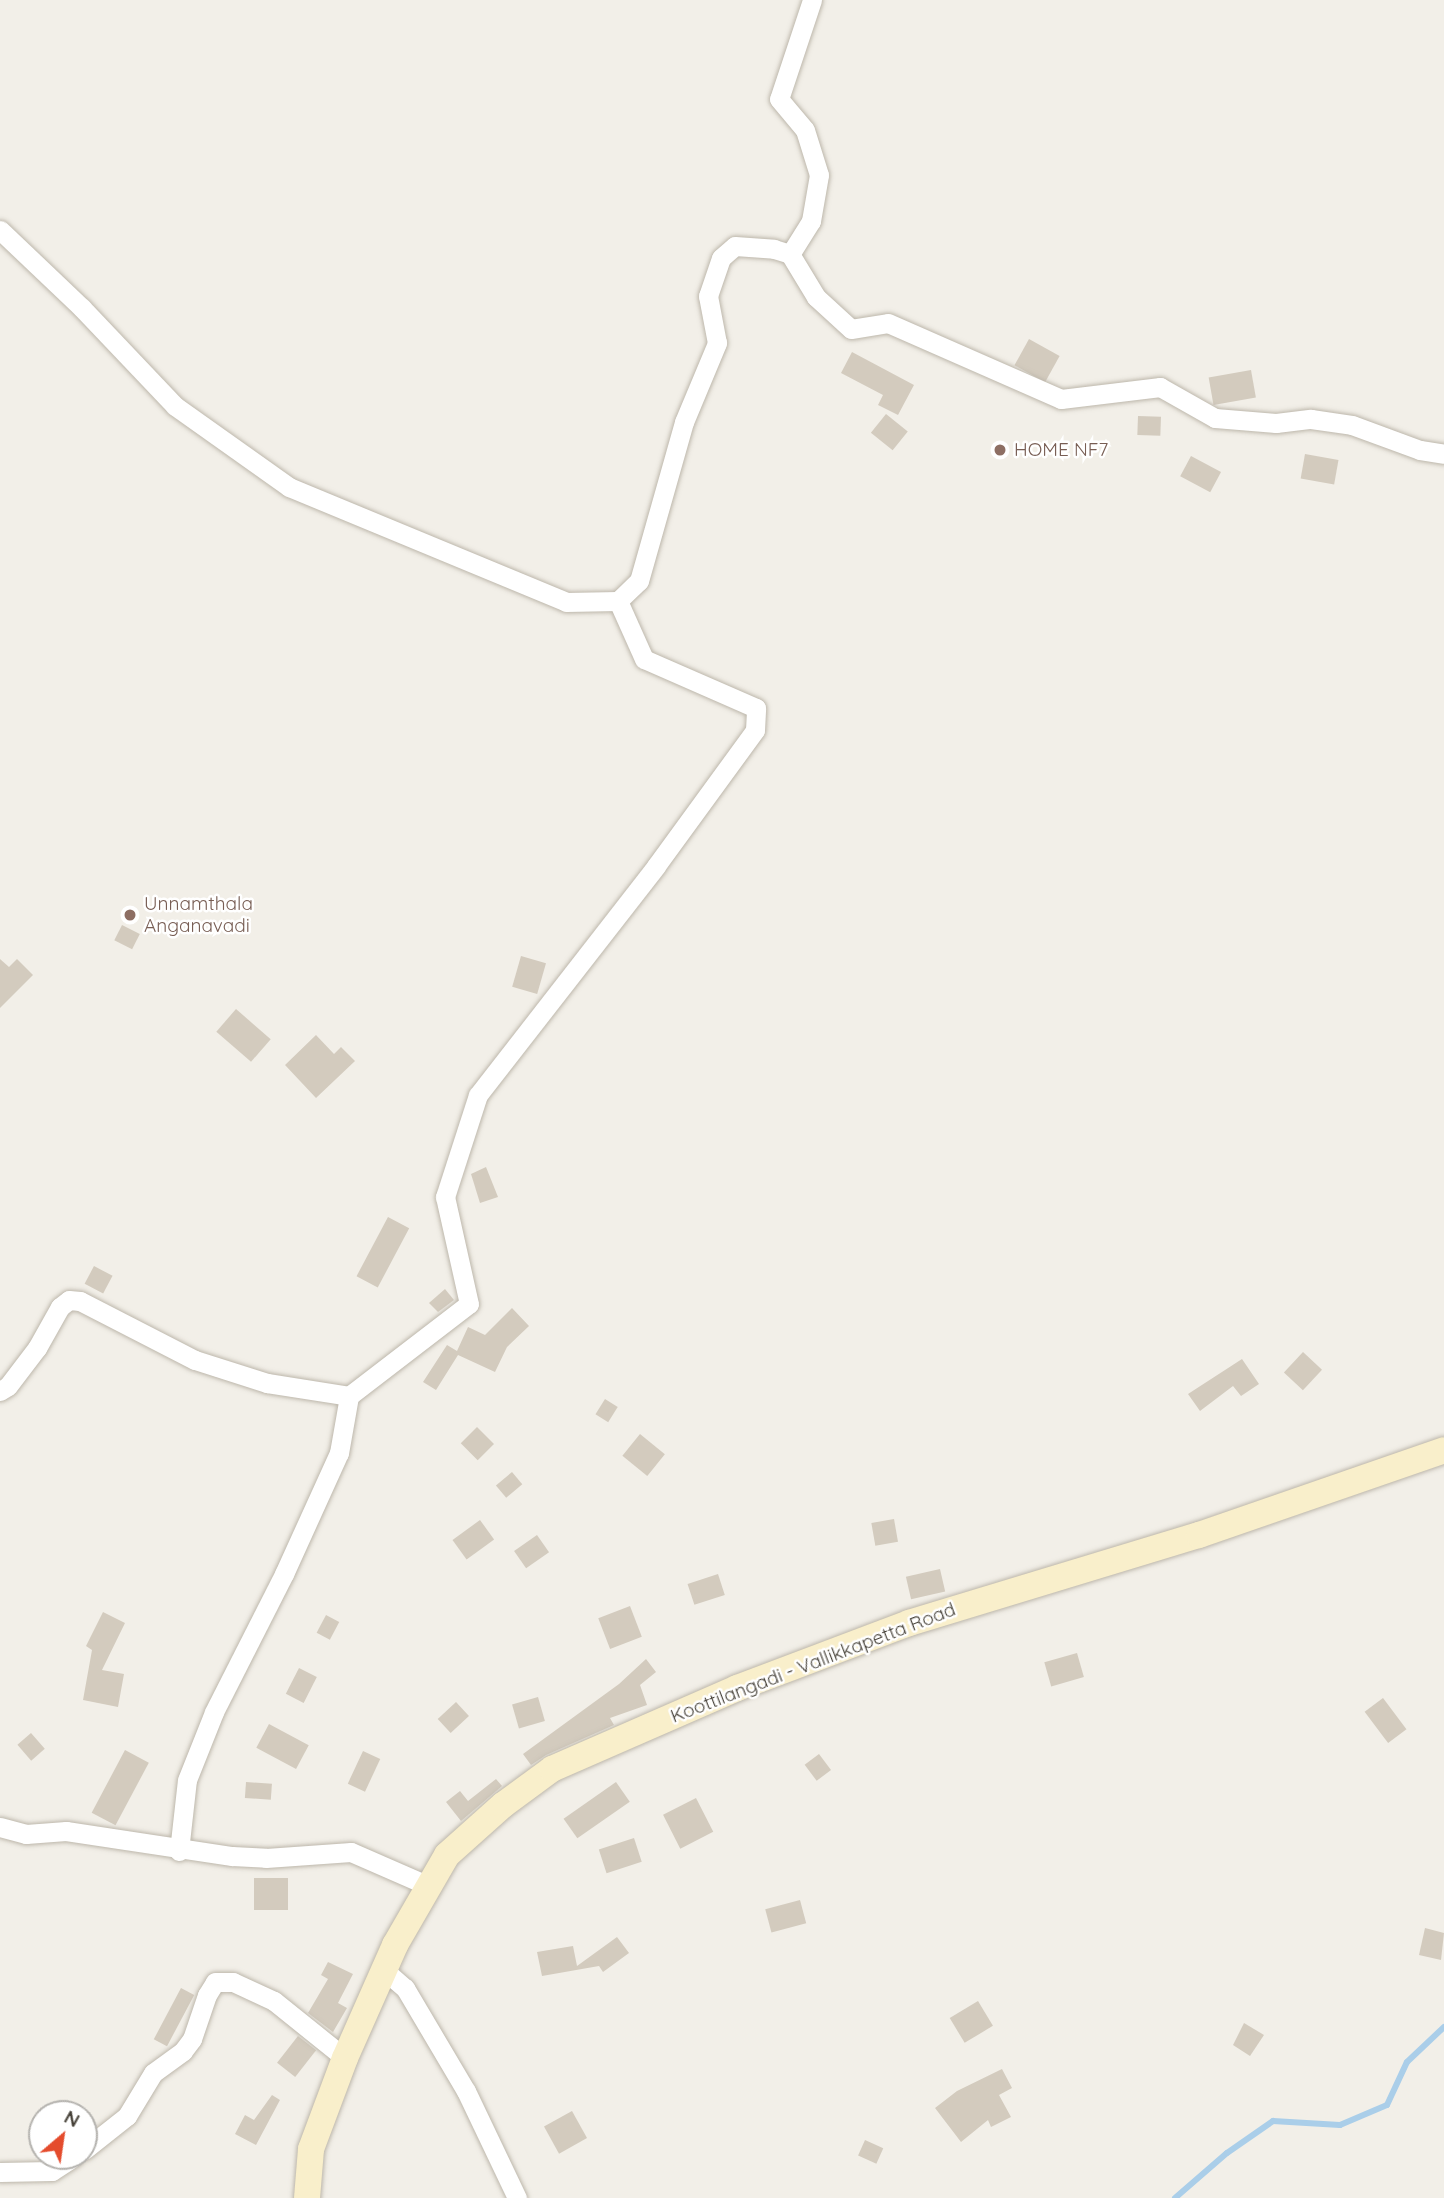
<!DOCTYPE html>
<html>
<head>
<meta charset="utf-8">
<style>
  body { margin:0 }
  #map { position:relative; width:1444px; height:2198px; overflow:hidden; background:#f2efe8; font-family:Quicksand,sans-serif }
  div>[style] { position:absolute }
  .stream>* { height:6px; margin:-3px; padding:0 3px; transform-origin:3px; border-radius:3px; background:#aacee9 }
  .building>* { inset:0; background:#d3cbbe; transform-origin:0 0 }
  .roads { filter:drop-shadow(0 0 2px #bdb7ab) drop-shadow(0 0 2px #bdb7ab) }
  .minor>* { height:19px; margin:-9.5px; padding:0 9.5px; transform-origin:9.5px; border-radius:9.5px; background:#fff }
  .secondary>* { height:26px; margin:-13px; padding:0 13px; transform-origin:13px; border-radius:13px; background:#f9efcb }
  .dots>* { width:19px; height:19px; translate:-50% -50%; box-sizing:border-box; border:4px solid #fff; border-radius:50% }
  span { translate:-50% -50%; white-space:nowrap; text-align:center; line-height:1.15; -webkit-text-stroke:5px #fff; paint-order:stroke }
  .education-label { font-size:19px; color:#785e54 }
  .left { translate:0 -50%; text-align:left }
  .street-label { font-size:19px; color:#454037 }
  .north { position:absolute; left:28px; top:2100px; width:70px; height:70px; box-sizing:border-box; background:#fff; border:2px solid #b5b3af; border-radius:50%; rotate:29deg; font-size:19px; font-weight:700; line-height:28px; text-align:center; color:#454037 }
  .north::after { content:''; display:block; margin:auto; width:24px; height:32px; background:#e44c2d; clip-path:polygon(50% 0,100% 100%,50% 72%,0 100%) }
</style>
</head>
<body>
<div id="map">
  <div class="stream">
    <i style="left:1175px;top:2198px;width:69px;rotate:-40.9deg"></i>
    <i style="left:1227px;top:2153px;width:56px;rotate:-34.8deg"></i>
    <i style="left:1273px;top:2121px;width:67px;rotate:3.4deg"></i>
    <i style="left:1340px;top:2125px;width:51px;rotate:-23.1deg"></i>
    <i style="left:1387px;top:2105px;width:47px;rotate:-65.1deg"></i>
    <i style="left:1407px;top:2062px;width:51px;rotate:-43.4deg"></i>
  </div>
  <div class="building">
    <i style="left:1029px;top:339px;width:35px;height:30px;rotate:29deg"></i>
    <i style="clip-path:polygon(852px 352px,914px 385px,898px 415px,878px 405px,883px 395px,841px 373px)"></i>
    <i style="left:1251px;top:370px;width:28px;height:43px;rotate:80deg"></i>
    <i style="left:886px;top:414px;width:28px;height:24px;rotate:39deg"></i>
    <i style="left:1138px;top:416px;width:23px;height:19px;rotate:2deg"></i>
    <i style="left:1305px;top:454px;width:34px;height:25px;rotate:10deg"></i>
    <i style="left:1191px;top:456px;width:34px;height:23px;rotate:28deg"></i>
    <i style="left:122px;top:925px;width:20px;height:17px;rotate:27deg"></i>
    <i style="left:521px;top:956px;width:26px;height:32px;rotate:16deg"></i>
    <i style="clip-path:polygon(0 959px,9px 967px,17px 959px,33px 975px,0 1008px)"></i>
    <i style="left:236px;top:1009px;width:46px;height:30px;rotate:41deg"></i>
    <i style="clip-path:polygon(316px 1035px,334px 1054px,341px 1047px,355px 1061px,316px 1098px,285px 1065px)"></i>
    <i style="clip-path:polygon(486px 1167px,498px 1197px,480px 1203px,471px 1174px)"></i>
    <i style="left:388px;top:1217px;width:24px;height:67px;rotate:28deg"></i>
    <i style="left:94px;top:1266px;width:21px;height:20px;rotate:28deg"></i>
    <i style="clip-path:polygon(445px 1289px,454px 1300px,438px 1312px,429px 1303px)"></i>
    <i style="clip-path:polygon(512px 1308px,529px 1326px,507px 1347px,495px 1372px,458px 1355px,436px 1390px,423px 1382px,447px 1345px,457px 1351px,468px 1327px,485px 1335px)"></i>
    <i style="left:1303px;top:1352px;width:26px;height:28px;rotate:43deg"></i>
    <i style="clip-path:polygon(1242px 1359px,1259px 1384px,1241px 1396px,1233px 1386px,1200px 1411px,1188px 1394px)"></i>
    <i style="left:605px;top:1399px;width:15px;height:18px;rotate:32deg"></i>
    <i style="left:477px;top:1427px;width:24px;height:23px;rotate:45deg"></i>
    <i style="left:640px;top:1434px;width:32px;height:28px;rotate:39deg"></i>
    <i style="left:512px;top:1472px;width:16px;height:21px;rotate:50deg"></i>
    <i style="left:894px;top:1519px;width:23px;height:23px;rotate:80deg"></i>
    <i style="left:480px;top:1520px;width:24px;height:34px;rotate:54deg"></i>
    <i style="left:537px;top:1535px;width:21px;height:28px;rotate:55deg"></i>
    <i style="left:940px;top:1569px;width:23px;height:35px;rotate:77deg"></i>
    <i style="left:718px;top:1574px;width:22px;height:32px;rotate:72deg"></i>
    <i style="left:630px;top:1606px;width:33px;height:34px;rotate:69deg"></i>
    <i style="clip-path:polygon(103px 1612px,125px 1623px,102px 1670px,124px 1674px,118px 1707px,83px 1700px,92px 1650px,86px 1646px)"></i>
    <i style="left:326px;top:1615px;width:15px;height:20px;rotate:28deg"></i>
    <i style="left:1077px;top:1653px;width:25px;height:34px;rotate:74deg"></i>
    <i style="clip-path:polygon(646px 1659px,656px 1672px,640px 1685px,647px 1705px,610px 1718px,614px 1725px,546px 1755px,531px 1765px,523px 1754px,619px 1684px)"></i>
    <i style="left:299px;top:1668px;width:20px;height:29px;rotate:27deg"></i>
    <i style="left:538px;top:1697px;width:25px;height:27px;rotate:74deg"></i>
    <i style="left:1383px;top:1698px;width:39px;height:23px;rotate:53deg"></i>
    <i style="left:456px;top:1702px;width:19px;height:25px;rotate:47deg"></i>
    <i style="left:269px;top:1724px;width:45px;height:27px;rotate:28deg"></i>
    <i style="left:31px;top:1733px;width:21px;height:18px;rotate:49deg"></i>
    <i style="left:125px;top:1750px;width:27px;height:71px;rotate:28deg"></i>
    <i style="left:363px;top:1751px;width:19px;height:36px;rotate:25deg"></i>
    <i style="left:819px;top:1754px;width:20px;height:18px;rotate:53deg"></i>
    <i style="clip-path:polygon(496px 1779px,502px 1786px,461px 1821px,446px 1802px,460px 1791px,468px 1801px)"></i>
    <i style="left:246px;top:1782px;width:26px;height:16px;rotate:4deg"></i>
    <i style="left:616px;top:1782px;width:24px;height:64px;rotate:55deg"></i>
    <i style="left:696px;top:1798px;width:38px;height:37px;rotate:63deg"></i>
    <i style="left:634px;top:1838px;width:25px;height:37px;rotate:72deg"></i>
    <i style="left:254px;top:1878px;width:34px;height:32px"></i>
    <i style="left:800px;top:1900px;width:24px;height:36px;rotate:75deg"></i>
    <i style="clip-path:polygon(1425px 1928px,1444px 1933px,1441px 1960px,1419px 1955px)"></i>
    <i style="clip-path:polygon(617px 1937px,629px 1953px,603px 1972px,599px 1966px,542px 1976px,537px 1952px,573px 1946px,577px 1966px)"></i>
    <i style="clip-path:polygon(328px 1962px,353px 1974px,338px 2003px,347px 2008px,333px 2032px,308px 2013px,328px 1979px,321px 1975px)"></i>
    <i style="left:181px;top:1988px;width:15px;height:58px;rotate:28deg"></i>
    <i style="left:978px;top:2001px;width:29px;height:33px;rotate:59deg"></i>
    <i style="clip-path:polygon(1244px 2023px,1264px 2035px,1250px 2056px,1233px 2045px)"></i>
    <i style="left:298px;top:2036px;width:23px;height:34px;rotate:38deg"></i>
    <i style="clip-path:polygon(1002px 2069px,1012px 2088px,999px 2095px,1011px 2117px,991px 2127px,988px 2120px,961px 2142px,935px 2108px,957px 2091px)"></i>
    <i style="clip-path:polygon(272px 2095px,280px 2100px,256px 2145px,235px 2134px,245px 2115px,254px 2120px)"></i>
    <i style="left:572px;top:2111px;width:31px;height:32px;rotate:61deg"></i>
    <i style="left:865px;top:2140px;width:20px;height:17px;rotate:24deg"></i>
  </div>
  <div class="roads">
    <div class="minor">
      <i style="left:812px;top:0;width:104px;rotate:108.4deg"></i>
      <i style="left:779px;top:99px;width:40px;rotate:50deg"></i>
      <i style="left:805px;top:130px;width:47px;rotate:72.7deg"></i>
      <i style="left:819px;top:175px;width:47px;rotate:99.9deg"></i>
      <i style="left:811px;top:221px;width:39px;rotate:122deg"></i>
      <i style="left:790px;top:254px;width:50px;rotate:58.8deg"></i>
      <i style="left:816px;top:297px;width:47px;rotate:42.4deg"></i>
      <i style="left:851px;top:329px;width:37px;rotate:-9deg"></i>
      <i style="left:888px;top:323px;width:189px;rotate:23.7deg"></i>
      <i style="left:1061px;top:399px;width:100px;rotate:-6.9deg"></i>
      <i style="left:1160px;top:387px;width:63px;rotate:29.4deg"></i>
      <i style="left:1215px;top:418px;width:61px;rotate:4.7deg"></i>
      <i style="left:1276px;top:423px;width:35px;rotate:-7deg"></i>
      <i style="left:1311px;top:419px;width:41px;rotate:8.3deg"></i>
      <i style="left:1352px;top:425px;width:72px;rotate:20.2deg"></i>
      <i style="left:1420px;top:450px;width:24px;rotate:9deg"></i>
      <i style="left:0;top:230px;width:113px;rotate:43.6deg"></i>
      <i style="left:82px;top:308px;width:135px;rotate:46.5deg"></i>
      <i style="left:175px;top:406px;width:140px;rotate:35.4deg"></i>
      <i style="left:289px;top:487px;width:300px;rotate:22.5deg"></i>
      <i style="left:566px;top:602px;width:52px;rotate:-1.1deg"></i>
      <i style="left:618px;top:601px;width:29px;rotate:-44deg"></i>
      <i style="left:639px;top:581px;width:165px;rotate:-74.2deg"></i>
      <i style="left:684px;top:422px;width:86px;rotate:-67.3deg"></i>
      <i style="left:717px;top:343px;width:48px;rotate:-100.8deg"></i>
      <i style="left:708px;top:296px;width:40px;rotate:-71.1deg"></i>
      <i style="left:721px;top:258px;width:18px;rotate:-41deg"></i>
      <i style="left:735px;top:246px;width:39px;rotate:4deg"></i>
      <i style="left:774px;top:249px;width:17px;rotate:17deg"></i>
      <i style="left:0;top:1391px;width:9px;rotate:-32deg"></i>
      <i style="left:8px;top:1386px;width:48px;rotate:-52.7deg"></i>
      <i style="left:37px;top:1348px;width:47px;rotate:-60.7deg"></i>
      <i style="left:60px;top:1307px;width:11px;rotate:-38deg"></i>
      <i style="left:69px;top:1300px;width:11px;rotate:5deg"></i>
      <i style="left:80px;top:1301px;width:129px;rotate:27.2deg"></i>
      <i style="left:195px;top:1360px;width:76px;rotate:17.7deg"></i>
      <i style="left:267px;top:1383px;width:83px;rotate:9deg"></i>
      <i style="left:0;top:1827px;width:27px;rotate:15deg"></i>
      <i style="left:26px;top:1834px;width:40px;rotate:-4.3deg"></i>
      <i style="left:66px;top:1831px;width:168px;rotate:8.6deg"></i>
      <i style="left:232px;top:1856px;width:34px;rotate:3deg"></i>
      <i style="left:266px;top:1858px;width:85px;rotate:-4deg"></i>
      <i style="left:351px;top:1852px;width:85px;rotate:23.6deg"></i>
      <i style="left:179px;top:1851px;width:71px;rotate:-83.6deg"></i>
      <i style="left:187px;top:1780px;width:73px;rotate:-68.3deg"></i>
      <i style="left:214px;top:1712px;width:155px;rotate:-63.1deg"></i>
      <i style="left:284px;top:1574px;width:133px;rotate:-65.6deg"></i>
      <i style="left:339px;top:1453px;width:58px;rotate:-80deg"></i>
      <i style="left:349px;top:1396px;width:151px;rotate:-37.5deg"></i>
      <i style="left:469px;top:1304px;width:110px;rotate:-102.6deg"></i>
      <i style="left:445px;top:1197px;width:107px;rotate:-72.1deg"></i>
      <i style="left:478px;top:1095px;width:290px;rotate:-52.1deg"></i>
      <i style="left:656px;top:866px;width:168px;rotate:-53.9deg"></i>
      <i style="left:755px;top:730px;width:22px;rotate:-87deg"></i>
      <i style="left:756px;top:708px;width:122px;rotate:-156.4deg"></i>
      <i style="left:644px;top:659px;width:64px;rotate:-114.1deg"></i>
      <i style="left:384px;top:1970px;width:28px;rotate:41deg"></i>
      <i style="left:405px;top:1988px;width:120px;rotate:59.4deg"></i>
      <i style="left:466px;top:2091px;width:119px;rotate:64.5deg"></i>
      <i style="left:84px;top:2150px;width:55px;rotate:-38.3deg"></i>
      <i style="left:127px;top:2116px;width:50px;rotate:-58.8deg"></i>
      <i style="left:153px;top:2073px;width:37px;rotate:-36deg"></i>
      <i style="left:183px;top:2051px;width:15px;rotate:-53deg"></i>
      <i style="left:192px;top:2039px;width:46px;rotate:-71.2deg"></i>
      <i style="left:207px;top:1995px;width:15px;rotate:-58deg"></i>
      <i style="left:215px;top:1982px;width:18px"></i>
      <i style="left:233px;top:1982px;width:45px;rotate:24.9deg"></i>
      <i style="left:274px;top:2001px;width:91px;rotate:38.8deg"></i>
      <i style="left:0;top:2172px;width:52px;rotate:-1.1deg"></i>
      <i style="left:52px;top:2171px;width:27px;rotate:-33deg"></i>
    </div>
    <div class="secondary">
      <i style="left:307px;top:2198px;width:49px;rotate:-85.3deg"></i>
      <i style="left:311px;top:2149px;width:97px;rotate:-69.5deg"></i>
      <i style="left:345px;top:2058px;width:124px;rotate:-66.1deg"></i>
      <i style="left:395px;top:1945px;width:104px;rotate:-60deg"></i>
      <i style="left:447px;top:1855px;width:75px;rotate:-41.8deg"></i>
      <i style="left:503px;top:1805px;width:61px;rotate:-36.3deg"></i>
      <i style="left:552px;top:1769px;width:202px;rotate:-23.6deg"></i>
      <i style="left:737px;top:1688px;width:184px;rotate:-20.7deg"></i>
      <i style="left:909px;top:1623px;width:303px;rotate:-16.9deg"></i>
      <i style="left:1199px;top:1535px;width:259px;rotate:-19.1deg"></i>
    </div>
  </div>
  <div class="dots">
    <i style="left:1000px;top:450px;background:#8d6e63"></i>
    <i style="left:130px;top:915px;background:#8d6e63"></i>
  </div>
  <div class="education-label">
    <span class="left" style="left:1014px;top:450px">HOME NF7</span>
    <span class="left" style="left:144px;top:915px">Unnamthala<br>Anganavadi</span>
  </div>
  <div class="street-label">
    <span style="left:813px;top:1663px;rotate:-21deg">Koottilangadi - Vallikkapetta Road</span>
  </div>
  <div class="north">N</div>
</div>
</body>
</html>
